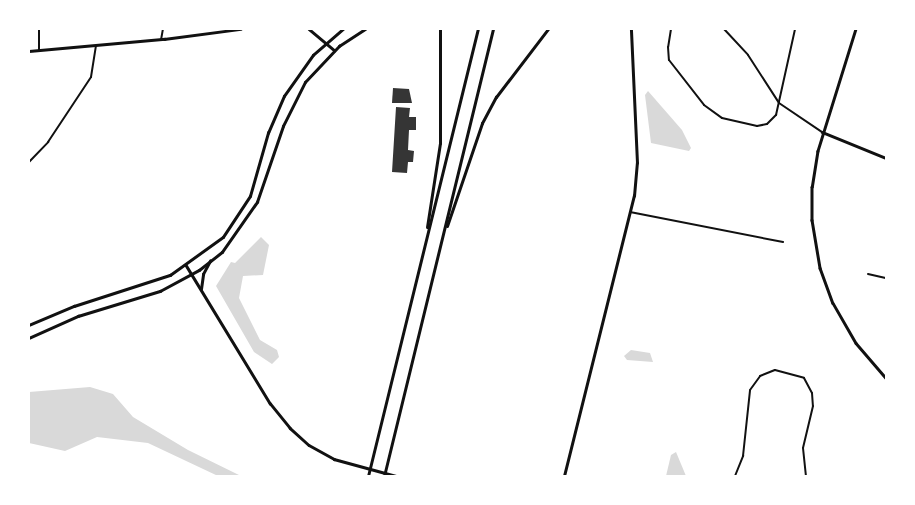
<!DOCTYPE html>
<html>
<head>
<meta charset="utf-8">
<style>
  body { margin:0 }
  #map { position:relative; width:915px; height:505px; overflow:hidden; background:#fff; font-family:Lato,sans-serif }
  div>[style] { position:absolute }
  .water>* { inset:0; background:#d9d9d9 }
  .building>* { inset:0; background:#353535 }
  .minor>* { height:2px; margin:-1px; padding:0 1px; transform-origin:1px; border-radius:1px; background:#111 }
  .tertiary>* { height:2.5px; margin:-1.25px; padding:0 1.25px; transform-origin:1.25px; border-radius:1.25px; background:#111 }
  .secondary>* { height:2.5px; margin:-1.25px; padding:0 1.25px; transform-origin:1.25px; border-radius:1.25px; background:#111 }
  .motorway>* { height:3px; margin:-1.5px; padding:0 1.5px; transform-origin:1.5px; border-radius:1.5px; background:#111 }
  span { translate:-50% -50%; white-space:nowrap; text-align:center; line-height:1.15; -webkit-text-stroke:5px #fff; paint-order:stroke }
  .frame { position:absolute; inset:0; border:30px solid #fff; pointer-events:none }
</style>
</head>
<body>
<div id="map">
  <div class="water">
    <i style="clip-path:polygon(648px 91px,682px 130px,691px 148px,689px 151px,651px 143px,645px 95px)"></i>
    <i style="clip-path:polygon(261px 237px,269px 245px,263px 275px,243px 276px,239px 298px,260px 340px,277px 350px,279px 357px,272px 364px,254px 352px,216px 286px,231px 262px,235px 263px)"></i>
    <i style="clip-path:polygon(631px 350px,650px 353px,653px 362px,627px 360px,624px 356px)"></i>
    <i style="clip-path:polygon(90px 387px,113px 394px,133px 417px,188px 450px,241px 476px,218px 476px,148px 443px,97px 437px,65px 451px,29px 443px,29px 392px)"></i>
    <i style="clip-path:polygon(676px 452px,686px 476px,666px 476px,671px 455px)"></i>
  </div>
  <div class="building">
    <i style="clip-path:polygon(393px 88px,409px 89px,412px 103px,392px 103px)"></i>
    <i style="clip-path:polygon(396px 107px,410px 108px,409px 117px,416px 117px,416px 130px,409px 130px,408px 150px,414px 151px,413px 162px,408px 162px,407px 173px,392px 172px)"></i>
  </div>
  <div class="minor">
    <i style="left:39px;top:29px;width:21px;rotate:90deg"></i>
    <i style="left:671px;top:29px;width:18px;rotate:99deg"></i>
    <i style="left:668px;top:47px;width:13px;rotate:86deg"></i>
    <i style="left:669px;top:60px;width:57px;rotate:52.1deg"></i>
    <i style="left:704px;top:105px;width:22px;rotate:36deg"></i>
    <i style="left:722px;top:118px;width:36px;rotate:13deg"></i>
    <i style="left:757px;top:126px;width:10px;rotate:-11deg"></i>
    <i style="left:767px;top:124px;width:13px;rotate:-45deg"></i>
    <i style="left:776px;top:115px;width:88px;rotate:-77.5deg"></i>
    <i style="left:724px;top:29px;width:35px;rotate:47deg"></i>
    <i style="left:748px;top:55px;width:57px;rotate:57.1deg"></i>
    <i style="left:779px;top:103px;width:52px;rotate:34deg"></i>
    <i style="left:161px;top:40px;width:11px;rotate:-80deg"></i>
    <i style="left:29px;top:162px;width:28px;rotate:-46deg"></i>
    <i style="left:48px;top:142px;width:78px;rotate:-56.5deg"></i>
    <i style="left:91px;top:77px;width:31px;rotate:-81deg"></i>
    <i style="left:630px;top:212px;width:156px;rotate:11.1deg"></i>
    <i style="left:868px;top:274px;width:18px;rotate:13deg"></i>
    <i style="left:735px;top:476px;width:22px;rotate:-68deg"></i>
    <i style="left:743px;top:456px;width:66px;rotate:-83.9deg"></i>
    <i style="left:750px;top:390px;width:17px;rotate:-54deg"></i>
    <i style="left:760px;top:376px;width:16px;rotate:-22deg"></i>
    <i style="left:775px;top:370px;width:30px;rotate:15deg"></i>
    <i style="left:804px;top:378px;width:17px;rotate:62deg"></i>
    <i style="left:812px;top:393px;width:13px;rotate:86deg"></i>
    <i style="left:813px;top:406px;width:43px;rotate:103.4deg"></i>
    <i style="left:803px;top:448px;width:28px;rotate:84deg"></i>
  </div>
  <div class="tertiary">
    <i style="left:822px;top:132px;width:69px;rotate:22.1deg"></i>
    <i style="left:186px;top:265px;width:162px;rotate:58.7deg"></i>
    <i style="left:270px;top:403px;width:32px;rotate:51deg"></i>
    <i style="left:290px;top:428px;width:25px;rotate:42deg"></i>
    <i style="left:309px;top:445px;width:29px;rotate:29deg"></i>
    <i style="left:334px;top:459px;width:64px;rotate:15.3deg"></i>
    <i style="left:201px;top:289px;width:15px;rotate:-82deg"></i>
    <i style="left:203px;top:274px;width:15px;rotate:-62deg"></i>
    <i style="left:564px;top:476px;width:289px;rotate:-76deg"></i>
    <i style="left:634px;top:196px;width:33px;rotate:-85deg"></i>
    <i style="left:637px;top:163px;width:134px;rotate:-92.6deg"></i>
  </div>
  <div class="secondary">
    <i style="left:309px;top:29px;width:33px;rotate:40deg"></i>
    <i style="left:856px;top:29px;width:128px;rotate:107.3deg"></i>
    <i style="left:818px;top:151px;width:36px;rotate:99deg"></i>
    <i style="left:812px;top:187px;width:33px;rotate:90deg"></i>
    <i style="left:812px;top:220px;width:49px;rotate:80.5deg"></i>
    <i style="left:820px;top:268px;width:37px;rotate:70deg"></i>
    <i style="left:833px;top:303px;width:46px;rotate:60.1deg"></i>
    <i style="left:856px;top:343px;width:46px;rotate:49.4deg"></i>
    <i style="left:29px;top:51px;width:136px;rotate:-5.1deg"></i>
    <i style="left:164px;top:39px;width:77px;rotate:-7.5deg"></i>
    <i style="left:29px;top:325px;width:49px;rotate:-22.9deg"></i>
    <i style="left:74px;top:306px;width:101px;rotate:-17.9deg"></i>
    <i style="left:170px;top:275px;width:65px;rotate:-35.6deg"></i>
    <i style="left:223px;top:237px;width:49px;rotate:-56.6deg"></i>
    <i style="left:250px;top:196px;width:66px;rotate:-74.1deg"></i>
    <i style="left:268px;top:133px;width:40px;rotate:-66.6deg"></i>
    <i style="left:284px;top:96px;width:50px;rotate:-54.7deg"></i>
    <i style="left:313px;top:55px;width:40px;rotate:-41deg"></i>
    <i style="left:29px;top:338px;width:54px;rotate:-24.2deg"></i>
    <i style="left:78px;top:316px;width:86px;rotate:-17deg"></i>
    <i style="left:160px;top:291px;width:44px;rotate:-28.3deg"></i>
    <i style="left:199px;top:270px;width:29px;rotate:-38deg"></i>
    <i style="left:222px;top:252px;width:61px;rotate:-55deg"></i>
    <i style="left:257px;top:202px;width:80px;rotate:-71.1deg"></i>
    <i style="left:283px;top:126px;width:49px;rotate:-63.4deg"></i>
    <i style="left:305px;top:82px;width:50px;rotate:-46.6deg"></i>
    <i style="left:339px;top:46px;width:31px;rotate:-33deg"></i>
  </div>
  <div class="motorway">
    <i style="left:447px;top:226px;width:109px;rotate:-71.2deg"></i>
    <i style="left:482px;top:123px;width:30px;rotate:-62deg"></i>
    <i style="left:496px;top:97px;width:86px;rotate:-52.6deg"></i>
    <i style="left:427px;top:227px;width:85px;rotate:-81.2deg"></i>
    <i style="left:440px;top:143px;width:114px;rotate:-90deg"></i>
    <i style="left:368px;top:476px;width:460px;rotate:-76.2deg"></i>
    <i style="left:384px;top:476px;width:460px;rotate:-76.3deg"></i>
  </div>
  <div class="frame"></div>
</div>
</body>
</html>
